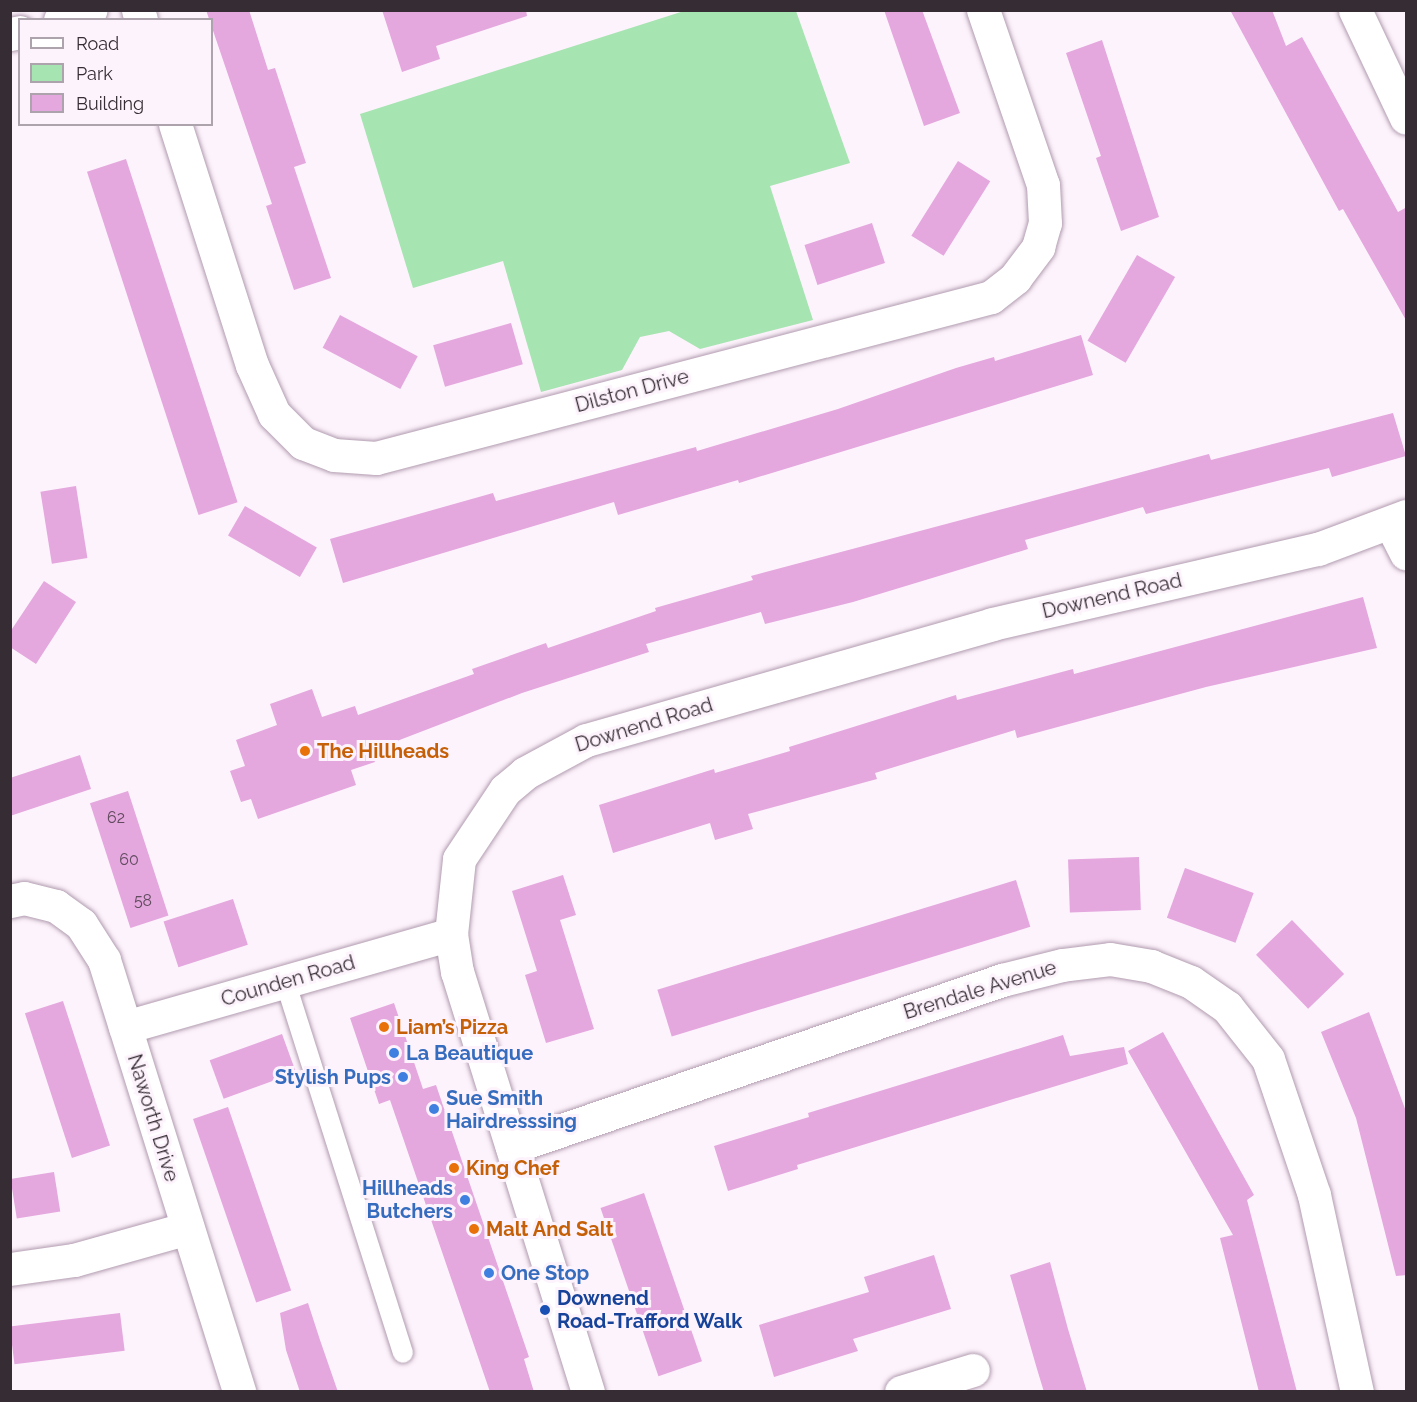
<!DOCTYPE html>
<html>
<head>
<meta charset="utf-8">
<style>
  body { margin:0 }
  #map { position:relative; width:1417px; height:1402px; overflow:hidden; background:#fdf3fc; font-family:Raleway,sans-serif }
  div>[style] { position:absolute }
  .green>* { inset:0; background:#a6e4b1 }
  .building>* { inset:0; background:#e4a7de; transform-origin:0 0 }
  .roads { filter:drop-shadow(0 0 2px #b19baf) drop-shadow(0 0 2px #b19baf) }
  .lane>* { height:20px; margin:-10px; padding:0 10px; transform-origin:10px; border-radius:10px; background:#fff }
  .street>* { height:33px; margin:-16.5px; padding:0 16.5px; transform-origin:16.5px; border-radius:16.5px; background:#fff }
  .dots>* { width:16px; height:16px; translate:-50% -50%; box-sizing:border-box; border:3px solid #fdf3fc; border-radius:50% }
  span { translate:-50% -50%; white-space:nowrap; text-align:center; line-height:1.15; -webkit-text-stroke:6px #fdf3fc; paint-order:stroke }
  .number-label { font-size:16px; color:#614b5e }
  .number-label span { -webkit-text-stroke-width:0 }
  .street-label { font-size:20px; color:#352c34 }
  .food-label { font-size:20px; color:#c56008; font-weight:700 }
  .left { translate:0 -50%; text-align:left }
  .shop-label { font-size:20px; color:#366cbe; font-weight:700 }
  .right { translate:-100% -50%; text-align:right }
  .transit-label { font-size:20px; color:#164399; font-weight:700 }
  .frame { position:absolute; inset:0; border:12px solid #352c34; pointer-events:none }
  .legend { position:absolute; left:18px; top:18px; width:195px; height:108px; box-sizing:border-box; background:#fdf3fc; border:2px solid #ada3ac; margin:0; padding:8px 10px; list-style:none; font-size:18px; color:#352c34 }
  .legend li { display:flex; align-items:center; gap:12px; height:30px }
  .legend b { width:30px; border:2px solid #ada3ac }
</style>
</head>
<body>
<div id="map">
  <div class="green">
    <i style="clip-path:polygon(684px 11px,796px 11px,850px 163px,770px 186px,813px 320px,700px 349px,669px 331px,640px 337px,622px 370px,541px 392px,503px 261px,413px 288px,360px 114px)"></i>
  </div>
  <div class="building">
    <i style="clip-path:polygon(206px 10px,249px 10px,268px 70px,275px 68px,306px 163px,294px 167px,331px 278px,294px 290px,266px 206px,272px 204px)"></i>
    <i style="clip-path:polygon(382px 10px,526px 10px,527px 16px,436px 46px,440px 59px,402px 72px)"></i>
    <i style="clip-path:polygon(884px 10px,922px 10px,960px 113px,924px 126px)"></i>
    <i style="clip-path:polygon(1230px 10px,1272px 10px,1286px 46px,1302px 37px,1398px 212px,1407px 207px,1407px 322px,1343px 209px,1339px 211px)"></i>
    <i style="clip-path:polygon(1102px 40px,1159px 217px,1121px 231px,1096px 158px,1101px 156px,1066px 53px)"></i>
    <i style="left:126px;top:159px;width:361px;height:41px;rotate:72deg"></i>
    <i style="left:958px;top:161px;width:38px;height:88px;rotate:32deg"></i>
    <i style="left:872px;top:223px;width:42px;height:71px;rotate:72deg"></i>
    <i style="left:1137px;top:255px;width:44px;height:99px;rotate:30deg"></i>
    <i style="left:340px;top:315px;width:88px;height:37px;rotate:28deg"></i>
    <i style="left:511px;top:323px;width:43px;height:81px;rotate:74deg"></i>
    <i style="clip-path:polygon(1081px 335px,1093px 375px,739px 483px,738px 480px,618px 515px,614px 502px,343px 583px,330px 539px,493px 493px,496px 501px,696px 447px,697px 451px,838px 409px,956px 368px,994px 357px,995px 361px)"></i>
    <i style="clip-path:polygon(1393px 413px,1406px 456px,1332px 477px,1329px 468px,1146px 514px,1143px 507px,1025px 540px,1028px 549px,853px 602px,765px 624px,761px 612px,646px 644px,649px 652px,522px 693px,371px 751px,375px 762px,351px 770px,356px 785px,258px 819px,251px 799px,241px 802px,230px 771px,245px 766px,236px 740px,277px 725px,270px 704px,312px 689px,322px 717px,355px 706px,358px 715px,474px 674px,472px 669px,546px 643px,548px 648px,656px 611px,655px 608px,753px 580px,751px 576px,1209px 454px,1211px 460px)"></i>
    <i style="left:76px;top:486px;width:73px;height:36px;rotate:81deg"></i>
    <i style="left:245px;top:506px;width:83px;height:34px;rotate:30deg"></i>
    <i style="clip-path:polygon(44px 581px,76px 602px,36px 664px,10px 647px,10px 632px)"></i>
    <i style="clip-path:polygon(1363px 597px,1377px 648px,1206px 687px,1017px 738px,1015px 730px,875px 773px,877px 779px,748px 814px,753px 829px,715px 840px,710px 823px,613px 853px,599px 805px,714px 769px,715px 773px,790px 751px,789px 747px,956px 695px,957px 700px,1073px 669px,1074px 674px)"></i>
    <i style="clip-path:polygon(80px 755px,91px 789px,10px 816px,10px 778px)"></i>
    <i style="left:128px;top:791px;width:131px;height:40px;rotate:72deg"></i>
    <i style="left:1139px;top:857px;width:53px;height:71px;rotate:88deg"></i>
    <i style="left:1185px;top:868px;width:73px;height:53px;rotate:20deg"></i>
    <i style="clip-path:polygon(563px 875px,576px 915px,560px 920px,594px 1029px,546px 1043px,525px 975px,537px 971px,512px 891px)"></i>
    <i style="left:1016px;top:880px;width:49px;height:375px;rotate:73deg"></i>
    <i style="left:233px;top:899px;width:48px;height:73px;rotate:72deg"></i>
    <i style="left:1292px;top:920px;width:75px;height:50px;rotate:46deg"></i>
    <i style="left:63px;top:1001px;width:152px;height:40px;rotate:72deg"></i>
    <i style="clip-path:polygon(394px 1003px,423px 1089px,436px 1085px,529px 1357px,524px 1359px,534px 1392px,490px 1392px,390px 1100px,379px 1104px,350px 1018px)"></i>
    <i style="clip-path:polygon(1369px 1012px,1407px 1114px,1407px 1275px,1396px 1276px,1356px 1118px,1321px 1032px)"></i>
    <i style="clip-path:polygon(1163px 1032px,1254px 1195px,1247px 1200px,1297px 1392px,1259px 1392px,1220px 1238px,1233px 1235px,1128px 1051px)"></i>
    <i style="left:282px;top:1034px;width:41px;height:77px;rotate:70deg"></i>
    <i style="clip-path:polygon(1063px 1035px,1070px 1056px,1124px 1047px,1128px 1064px,797px 1165px,798px 1169px,728px 1191px,714px 1146px,809px 1117px,808px 1113px)"></i>
    <i style="left:228px;top:1107px;width:194px;height:37px;rotate:71deg"></i>
    <i style="left:54px;top:1172px;width:40px;height:44px;rotate:81deg"></i>
    <i style="left:644px;top:1193px;width:178px;height:46px;rotate:71deg"></i>
    <i style="clip-path:polygon(934px 1255px,951px 1309px,853px 1339px,858px 1351px,774px 1377px,759px 1325px,869px 1292px,864px 1277px)"></i>
    <i style="clip-path:polygon(1050px 1262px,1068px 1329px,1087px 1392px,1044px 1392px,1037px 1369px,1010px 1275px)"></i>
    <i style="clip-path:polygon(308px 1303px,320px 1340px,338px 1392px,300px 1392px,286px 1350px,280px 1313px)"></i>
    <i style="left:120px;top:1313px;width:38px;height:111px;rotate:83deg"></i>
  </div>
  <div class="roads">
    <div class="lane">
      <i style="left:285px;top:981px;width:390px;rotate:72.4deg"></i>
    </div>
    <div class="street">
      <i style="left:138px;top:10px;width:10px;rotate:73deg"></i>
      <i style="left:1355px;top:10px;width:119px;rotate:64.7deg"></i>
      <i style="left:60px;top:20px;width:32px;rotate:-18deg"></i>
      <i style="left:10px;top:34px;width:10px;rotate:-11deg"></i>
      <i style="left:175px;top:124px;width:253px;rotate:72.3deg"></i>
      <i style="left:252px;top:365px;width:54px;rotate:65.8deg"></i>
      <i style="left:274px;top:414px;width:41px;rotate:45deg"></i>
      <i style="left:303px;top:443px;width:33px;rotate:21deg"></i>
      <i style="left:334px;top:455px;width:42px;rotate:4.1deg"></i>
      <i style="left:376px;top:458px;width:636px;rotate:-14.67deg"></i>
      <i style="left:991px;top:297px;width:31px;rotate:-38deg"></i>
      <i style="left:1015px;top:278px;width:39px;rotate:-53deg"></i>
      <i style="left:1038px;top:247px;width:25px;rotate:-74deg"></i>
      <i style="left:1045px;top:223px;width:38px;rotate:-93deg"></i>
      <i style="left:1043px;top:185px;width:185px;rotate:-108.9deg"></i>
      <i style="left:1391px;top:524px;width:33px;rotate:63deg"></i>
      <i style="left:10px;top:901px;width:14px;rotate:-12deg"></i>
      <i style="left:24px;top:898px;width:33px;rotate:14deg"></i>
      <i style="left:56px;top:906px;width:31px;rotate:36deg"></i>
      <i style="left:81px;top:924px;width:43px;rotate:57.4deg"></i>
      <i style="left:104px;top:960px;width:453px;rotate:72.6deg"></i>
      <i style="left:125px;top:1027px;width:339px;rotate:-15.9deg"></i>
      <i style="left:512px;top:1147px;width:518px;rotate:-18.82deg"></i>
      <i style="left:1002px;top:980px;width:62px;rotate:-14deg"></i>
      <i style="left:1062px;top:965px;width:48px;rotate:-7.1deg"></i>
      <i style="left:1110px;top:959px;width:42px;rotate:9.7deg"></i>
      <i style="left:1151px;top:966px;width:43px;rotate:21.8deg"></i>
      <i style="left:1191px;top:982px;width:44px;rotate:34.8deg"></i>
      <i style="left:1227px;top:1007px;width:66px;rotate:51.7deg"></i>
      <i style="left:1268px;top:1059px;width:144px;rotate:71.3deg"></i>
      <i style="left:1314px;top:1195px;width:202px;rotate:77.7deg"></i>
      <i style="left:10px;top:1269px;width:65px;rotate:-8deg"></i>
      <i style="left:74px;top:1260px;width:118px;rotate:-15.7deg"></i>
      <i style="left:588px;top:1392px;width:440px;rotate:-107.3deg"></i>
      <i style="left:457px;top:972px;width:38px;rotate:-99deg"></i>
      <i style="left:451px;top:934px;width:75px;rotate:-83.9deg"></i>
      <i style="left:459px;top:859px;width:83px;rotate:-56.3deg"></i>
      <i style="left:505px;top:790px;width:26px;rotate:-40deg"></i>
      <i style="left:525px;top:773px;width:69px;rotate:-28.4deg"></i>
      <i style="left:586px;top:740px;width:422px;rotate:-15.9deg"></i>
      <i style="left:992px;top:624px;width:335px;rotate:-13deg"></i>
      <i style="left:1318px;top:549px;width:94px;rotate:-20.6deg"></i>
      <i style="left:901px;top:1392px;width:75px;rotate:-17deg"></i>
    </div>
  </div>
  <div class="dots">
    <i style="left:305px;top:751px;background:#e8710a"></i>
    <i style="left:384px;top:1027px;background:#e8710a"></i>
    <i style="left:394px;top:1053px;background:#3f7fe0"></i>
    <i style="left:403px;top:1077px;background:#3f7fe0"></i>
    <i style="left:434px;top:1109px;background:#3f7fe0"></i>
    <i style="left:454px;top:1168px;background:#e8710a"></i>
    <i style="left:465px;top:1200px;background:#3f7fe0"></i>
    <i style="left:474px;top:1229px;background:#e8710a"></i>
    <i style="left:489px;top:1273px;background:#3f7fe0"></i>
    <i style="left:545px;top:1310px;background:#1a4fb4"></i>
  </div>
  <div class="number-label">
    <span style="left:116px;top:818px">62</span>
    <span style="left:129px;top:860px">60</span>
    <span style="left:143px;top:901px">58</span>
  </div>
  <div class="street-label">
    <span style="left:632px;top:391px;rotate:-15deg">Dilston Drive</span>
    <span style="left:1112px;top:596px;rotate:-13deg">Downend Road</span>
    <span style="left:644px;top:725px;rotate:-17deg">Downend Road</span>
    <span style="left:288px;top:981px;rotate:-16deg">Counden Road</span>
    <span style="left:980px;top:990px;rotate:-17deg">Brendale Avenue</span>
    <span style="left:153px;top:1118px;rotate:73deg">Naworth Drive</span>
  </div>
  <div class="food-label">
    <span class="left" style="left:317px;top:751px">The Hillheads</span>
    <span class="left" style="left:396px;top:1027px">Liam’s Pizza</span>
    <span class="left" style="left:466px;top:1168px">King Chef</span>
    <span class="left" style="left:486px;top:1229px">Malt And Salt</span>
  </div>
  <div class="shop-label">
    <span class="left" style="left:406px;top:1053px">La Beautique</span>
    <span class="right" style="left:391px;top:1077px">Stylish Pups</span>
    <span class="left" style="left:446px;top:1110px">Sue Smith<br>Hairdresssing</span>
    <span class="right" style="left:453px;top:1200px">Hillheads<br>Butchers</span>
    <span class="left" style="left:501px;top:1273px">One Stop</span>
  </div>
  <div class="transit-label">
    <span class="left" style="left:557px;top:1310px">Downend<br>Road-Trafford Walk</span>
  </div>
  <div class="frame"></div>
  <ul class="legend">
  <li><b style="height:8px;background:#fff"></b>Road</li>
  <li><b style="height:16px;background:#a6e4b1"></b>Park</li>
  <li><b style="height:16px;background:#e4a7de"></b>Building</li>
  </ul>
</div>
</body>
</html>
